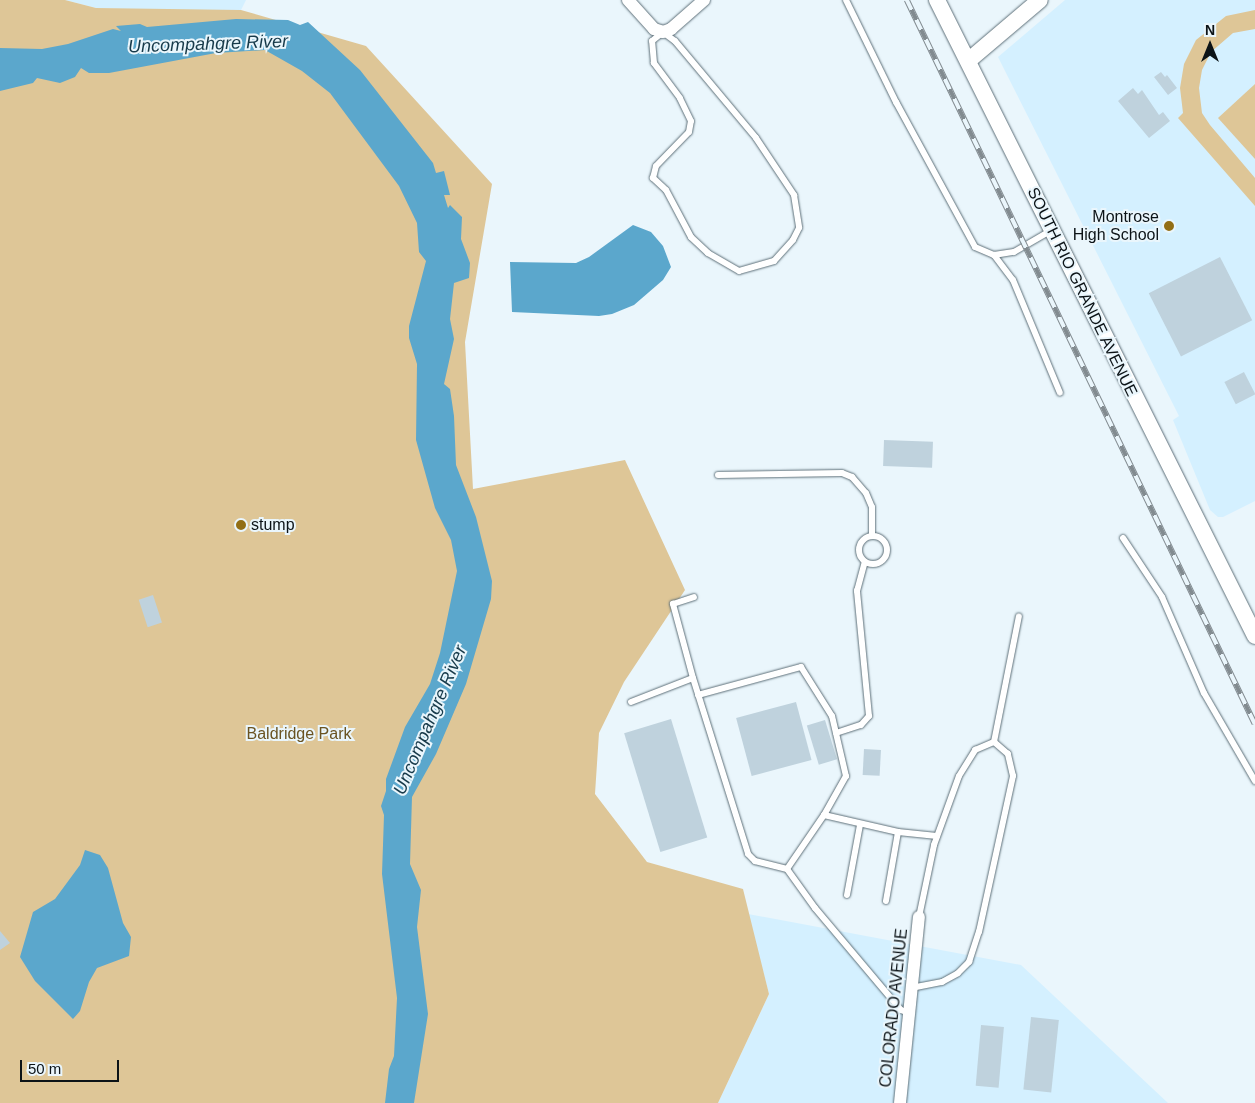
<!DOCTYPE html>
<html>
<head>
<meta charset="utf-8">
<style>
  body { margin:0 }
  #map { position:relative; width:1255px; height:1103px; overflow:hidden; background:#eaf6fc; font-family:Helvetica,sans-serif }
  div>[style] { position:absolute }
  .built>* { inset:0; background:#d4f0ff }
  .green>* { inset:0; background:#dec697 }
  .water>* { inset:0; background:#5ba7cc }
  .building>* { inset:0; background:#bfd2dd; transform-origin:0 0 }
  .roads { filter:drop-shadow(0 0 1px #5e7079) drop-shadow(0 0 1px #5e7079) }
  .service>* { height:6px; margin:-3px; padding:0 3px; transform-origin:3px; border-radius:3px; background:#fff }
  .service>.ring { margin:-3px; padding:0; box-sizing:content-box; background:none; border:6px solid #fff; border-radius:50% }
  .minor>* { height:12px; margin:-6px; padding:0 6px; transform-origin:6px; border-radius:6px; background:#fff }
  .tertiary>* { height:16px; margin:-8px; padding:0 8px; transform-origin:8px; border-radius:8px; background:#fff }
  .rail>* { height:5.5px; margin-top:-2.75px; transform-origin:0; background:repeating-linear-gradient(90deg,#eaf6fc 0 11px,#828b90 0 22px); box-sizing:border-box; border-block:1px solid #828b90 }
  .dots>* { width:14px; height:14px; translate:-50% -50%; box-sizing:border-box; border:2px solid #eaf6fc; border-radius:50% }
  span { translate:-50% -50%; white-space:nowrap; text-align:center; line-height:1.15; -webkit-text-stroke:4px #eaf6fc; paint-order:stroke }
  .poi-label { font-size:16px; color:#0c1317 }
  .right { translate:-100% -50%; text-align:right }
  .left { translate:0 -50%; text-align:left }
  .street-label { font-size:16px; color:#0c1317 }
  .park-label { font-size:16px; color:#6a5321 }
  .water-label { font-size:18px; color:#173a4a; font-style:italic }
  .north { position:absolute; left:1185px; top:20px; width:50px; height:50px; -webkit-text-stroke:4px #eaf6fc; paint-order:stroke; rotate:0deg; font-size:14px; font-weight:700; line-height:20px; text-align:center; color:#0c1317 }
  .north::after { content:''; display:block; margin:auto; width:18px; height:22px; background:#0c1317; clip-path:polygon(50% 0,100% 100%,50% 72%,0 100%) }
  .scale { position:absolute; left:20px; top:1060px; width:99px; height:22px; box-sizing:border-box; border:2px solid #0c1317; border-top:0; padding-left:6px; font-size:15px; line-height:18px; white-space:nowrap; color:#0c1317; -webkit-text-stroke:4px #eaf6fc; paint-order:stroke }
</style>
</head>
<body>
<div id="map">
  <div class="built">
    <i style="clip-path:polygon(65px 0,246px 0,241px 10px,174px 11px,96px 8px)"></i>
    <i style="clip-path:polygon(1065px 0,1255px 0,1255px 501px,1223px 517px,1218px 517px,1210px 510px,1173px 420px,1179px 416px,998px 57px)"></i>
    <i style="clip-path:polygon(748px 914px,1021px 965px,1168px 1103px,718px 1103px,769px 994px)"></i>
  </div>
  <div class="green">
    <i style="clip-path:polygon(0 0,65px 0,96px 8px,241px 10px,366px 46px,492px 184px,465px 342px,473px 489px,625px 460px,685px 590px,624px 682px,599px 733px,595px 794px,647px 862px,743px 889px,769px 994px,718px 1103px,0 1103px)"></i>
    <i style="clip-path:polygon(1255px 10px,1255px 29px,1233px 33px,1211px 52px,1202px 70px,1199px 88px,1202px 113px,1210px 125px,1255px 178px,1255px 206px,1178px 118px,1183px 113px,1180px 88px,1184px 64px,1196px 40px,1226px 16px)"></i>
    <i style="clip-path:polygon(1255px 84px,1255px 159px,1218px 118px)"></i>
  </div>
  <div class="water">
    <i style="clip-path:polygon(236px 19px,288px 20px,300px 25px,308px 22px,360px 70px,433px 163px,436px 173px,444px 171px,450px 195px,444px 195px,448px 208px,450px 205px,462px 217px,461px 239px,470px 263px,469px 278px,454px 283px,450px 319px,454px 339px,444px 384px,450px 389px,454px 416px,456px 465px,476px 517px,492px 581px,491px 599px,466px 684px,436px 754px,412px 797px,410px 864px,421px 890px,417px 927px,428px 1014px,414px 1103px,385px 1103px,389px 1069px,394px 1056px,397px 998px,382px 874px,384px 815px,381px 806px,386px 791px,386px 779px,405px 727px,430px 684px,440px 653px,457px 571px,451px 540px,435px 508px,416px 440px,417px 364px,409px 338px,409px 326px,426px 261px,419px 252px,417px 223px,399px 186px,330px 93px,302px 71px,265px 50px,216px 53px,109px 73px,89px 73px,81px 68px,75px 77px,60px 83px,37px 78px,33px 83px,0 91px,0 48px,42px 49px,68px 44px,113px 29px,121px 31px,116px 26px,140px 24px,147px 27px)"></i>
    <i style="clip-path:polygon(633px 225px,651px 232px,663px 246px,671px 267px,663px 280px,634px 305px,612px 314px,599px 316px,512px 312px,510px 262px,576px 263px,589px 257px)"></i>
    <i style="clip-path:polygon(85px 850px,100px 855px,108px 868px,123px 923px,131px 937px,129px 956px,97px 968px,89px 982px,80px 1011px,73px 1019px,35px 981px,20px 957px,33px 912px,55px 899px,80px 865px)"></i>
  </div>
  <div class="building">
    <i style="clip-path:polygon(1161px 72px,1165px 77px,1167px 75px,1177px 88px,1168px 95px,1154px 77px)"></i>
    <i style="clip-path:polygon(1133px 88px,1138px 94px,1142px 90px,1159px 115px,1163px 112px,1170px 121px,1149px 138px,1118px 101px)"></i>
    <i style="left:1220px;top:257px;width:71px;height:80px;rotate:63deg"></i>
    <i style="left:1244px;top:372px;width:25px;height:22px;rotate:63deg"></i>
    <i style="left:884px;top:440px;width:49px;height:26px;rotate:2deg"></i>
    <i style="left:153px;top:595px;width:29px;height:15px;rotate:72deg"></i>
    <i style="left:796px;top:702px;width:60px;height:62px;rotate:75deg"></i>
    <i style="left:671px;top:719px;width:124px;height:49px;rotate:73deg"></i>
    <i style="left:825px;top:720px;width:41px;height:19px;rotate:73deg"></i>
    <i style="left:864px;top:749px;width:17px;height:26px;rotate:3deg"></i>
    <i style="clip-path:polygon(0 931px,10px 943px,0 950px)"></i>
    <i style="left:1031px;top:1017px;width:28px;height:73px;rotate:6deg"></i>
    <i style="left:981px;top:1025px;width:23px;height:61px;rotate:5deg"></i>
  </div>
  <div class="roads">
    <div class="service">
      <i style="left:846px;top:0;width:114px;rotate:63.9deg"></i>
      <i style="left:896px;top:102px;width:165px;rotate:61.4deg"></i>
      <i style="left:975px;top:247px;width:21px;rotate:23deg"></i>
      <i style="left:994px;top:255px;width:20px;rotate:-9deg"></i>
      <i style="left:1014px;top:252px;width:44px;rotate:-30.1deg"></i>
      <i style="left:663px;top:32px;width:15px;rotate:37deg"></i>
      <i style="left:675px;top:41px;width:126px;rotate:50.1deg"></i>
      <i style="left:756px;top:138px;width:69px;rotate:56.3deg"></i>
      <i style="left:794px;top:195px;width:33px;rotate:81deg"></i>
      <i style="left:799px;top:228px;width:13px;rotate:117deg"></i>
      <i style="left:793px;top:240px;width:28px;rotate:132deg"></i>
      <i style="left:774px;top:261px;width:36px;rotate:164deg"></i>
      <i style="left:739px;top:271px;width:36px;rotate:-150deg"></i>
      <i style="left:708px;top:253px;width:23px;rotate:-137deg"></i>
      <i style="left:691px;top:237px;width:53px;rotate:-118deg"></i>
      <i style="left:666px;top:190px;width:18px;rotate:-137deg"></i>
      <i style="left:653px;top:178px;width:12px;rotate:-76deg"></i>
      <i style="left:656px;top:166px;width:47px;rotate:-45.9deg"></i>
      <i style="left:689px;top:132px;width:11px;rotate:-80deg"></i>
      <i style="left:691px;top:121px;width:25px;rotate:-116deg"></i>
      <i style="left:680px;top:98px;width:44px;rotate:-126.6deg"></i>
      <i style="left:654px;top:63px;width:22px;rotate:-95deg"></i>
      <i style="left:652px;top:41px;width:14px;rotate:-39deg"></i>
      <i style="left:994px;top:255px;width:31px;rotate:53deg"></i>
      <i style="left:1013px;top:280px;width:122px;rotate:67.4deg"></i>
      <i style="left:718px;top:475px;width:124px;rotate:-0.9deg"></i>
      <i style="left:842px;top:473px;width:11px;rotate:22deg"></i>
      <i style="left:852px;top:477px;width:21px;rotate:49deg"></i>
      <i style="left:866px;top:493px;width:15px;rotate:67deg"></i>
      <i style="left:872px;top:507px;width:29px;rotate:90deg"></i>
      <i class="ring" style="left:859px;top:536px;width:22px;height:22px"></i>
      <i style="left:1123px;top:538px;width:71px;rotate:56.5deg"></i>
      <i style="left:1162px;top:597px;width:105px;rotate:66.4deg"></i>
      <i style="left:1204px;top:693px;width:102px;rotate:59.9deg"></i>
      <i style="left:693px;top:678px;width:77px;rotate:-105.1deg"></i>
      <i style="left:673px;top:604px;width:22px;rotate:-18deg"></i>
      <i style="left:698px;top:695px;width:107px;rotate:-15.2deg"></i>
      <i style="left:801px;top:667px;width:58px;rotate:57.7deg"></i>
      <i style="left:832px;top:716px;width:62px;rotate:76.9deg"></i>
      <i style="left:846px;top:776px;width:45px;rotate:119.4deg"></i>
      <i style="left:824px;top:815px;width:65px;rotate:124.4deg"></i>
      <i style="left:631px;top:702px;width:66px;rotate:-21.2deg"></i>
      <i style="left:693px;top:678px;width:184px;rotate:72.6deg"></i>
      <i style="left:748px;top:854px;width:10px;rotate:45deg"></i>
      <i style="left:755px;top:861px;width:33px;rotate:14deg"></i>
      <i style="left:787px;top:869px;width:48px;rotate:54.3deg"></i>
      <i style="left:815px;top:908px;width:133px;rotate:49.9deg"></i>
      <i style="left:901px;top:1010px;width:9px;rotate:21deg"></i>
      <i style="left:836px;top:733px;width:26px;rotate:-18deg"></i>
      <i style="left:861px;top:725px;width:12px;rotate:-48deg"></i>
      <i style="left:869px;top:716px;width:126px;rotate:-95.5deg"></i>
      <i style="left:857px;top:591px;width:30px;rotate:-75deg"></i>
      <i style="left:824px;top:815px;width:76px;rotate:12.9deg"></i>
      <i style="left:898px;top:832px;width:70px;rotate:99.9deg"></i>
      <i style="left:898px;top:832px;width:39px;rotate:6deg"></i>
      <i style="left:847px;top:895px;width:71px;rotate:-79.5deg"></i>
      <i style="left:919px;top:917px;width:74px;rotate:-78.2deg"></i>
      <i style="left:934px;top:845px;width:73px;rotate:-70.1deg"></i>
      <i style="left:959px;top:776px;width:31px;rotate:-58deg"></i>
      <i style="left:975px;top:750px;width:21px;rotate:-23deg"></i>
      <i style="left:911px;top:988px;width:32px;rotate:-11deg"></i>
      <i style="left:942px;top:982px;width:18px;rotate:-29deg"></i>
      <i style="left:958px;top:973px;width:16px;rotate:-45deg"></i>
      <i style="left:969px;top:962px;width:32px;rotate:-72deg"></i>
      <i style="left:979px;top:932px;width:160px;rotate:-77.7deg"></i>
      <i style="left:1013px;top:776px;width:23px;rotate:-103deg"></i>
      <i style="left:1008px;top:754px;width:18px;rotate:-139deg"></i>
      <i style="left:994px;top:742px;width:128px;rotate:-78.8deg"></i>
    </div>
    <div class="minor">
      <i style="left:628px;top:0;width:39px;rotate:48deg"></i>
      <i style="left:654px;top:29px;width:9px;rotate:18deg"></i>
      <i style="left:663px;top:32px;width:9px;rotate:-21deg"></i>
      <i style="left:671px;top:29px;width:44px;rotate:-41.3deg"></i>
      <i style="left:900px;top:1103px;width:187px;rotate:-84.2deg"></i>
    </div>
    <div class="tertiary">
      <i style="left:937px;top:0;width:711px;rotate:63.43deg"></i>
      <i style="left:968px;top:61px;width:94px;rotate:-40.3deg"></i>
    </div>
  </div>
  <div class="rail">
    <i style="left:907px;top:0;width:803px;rotate:64.33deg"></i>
  </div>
  <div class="dots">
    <i style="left:1169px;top:226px;background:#926e15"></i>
    <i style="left:241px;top:525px;background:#926e15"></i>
  </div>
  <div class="poi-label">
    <span class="right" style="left:1159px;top:226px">Montrose<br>High School</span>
    <span class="left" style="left:251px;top:525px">stump</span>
  </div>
  <div class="street-label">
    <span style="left:1082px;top:292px;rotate:64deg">SOUTH RIO GRANDE AVENUE</span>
    <span style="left:894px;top:1008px;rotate:-84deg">COLORADO AVENUE</span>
  </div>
  <div class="park-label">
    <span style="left:299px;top:734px">Baldridge Park</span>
  </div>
  <div class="water-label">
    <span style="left:208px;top:44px;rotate:-2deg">Uncompahgre River</span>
    <span style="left:430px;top:720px;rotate:-67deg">Uncompahgre River</span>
  </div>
  <div class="north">N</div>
  <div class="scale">50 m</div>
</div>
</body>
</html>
